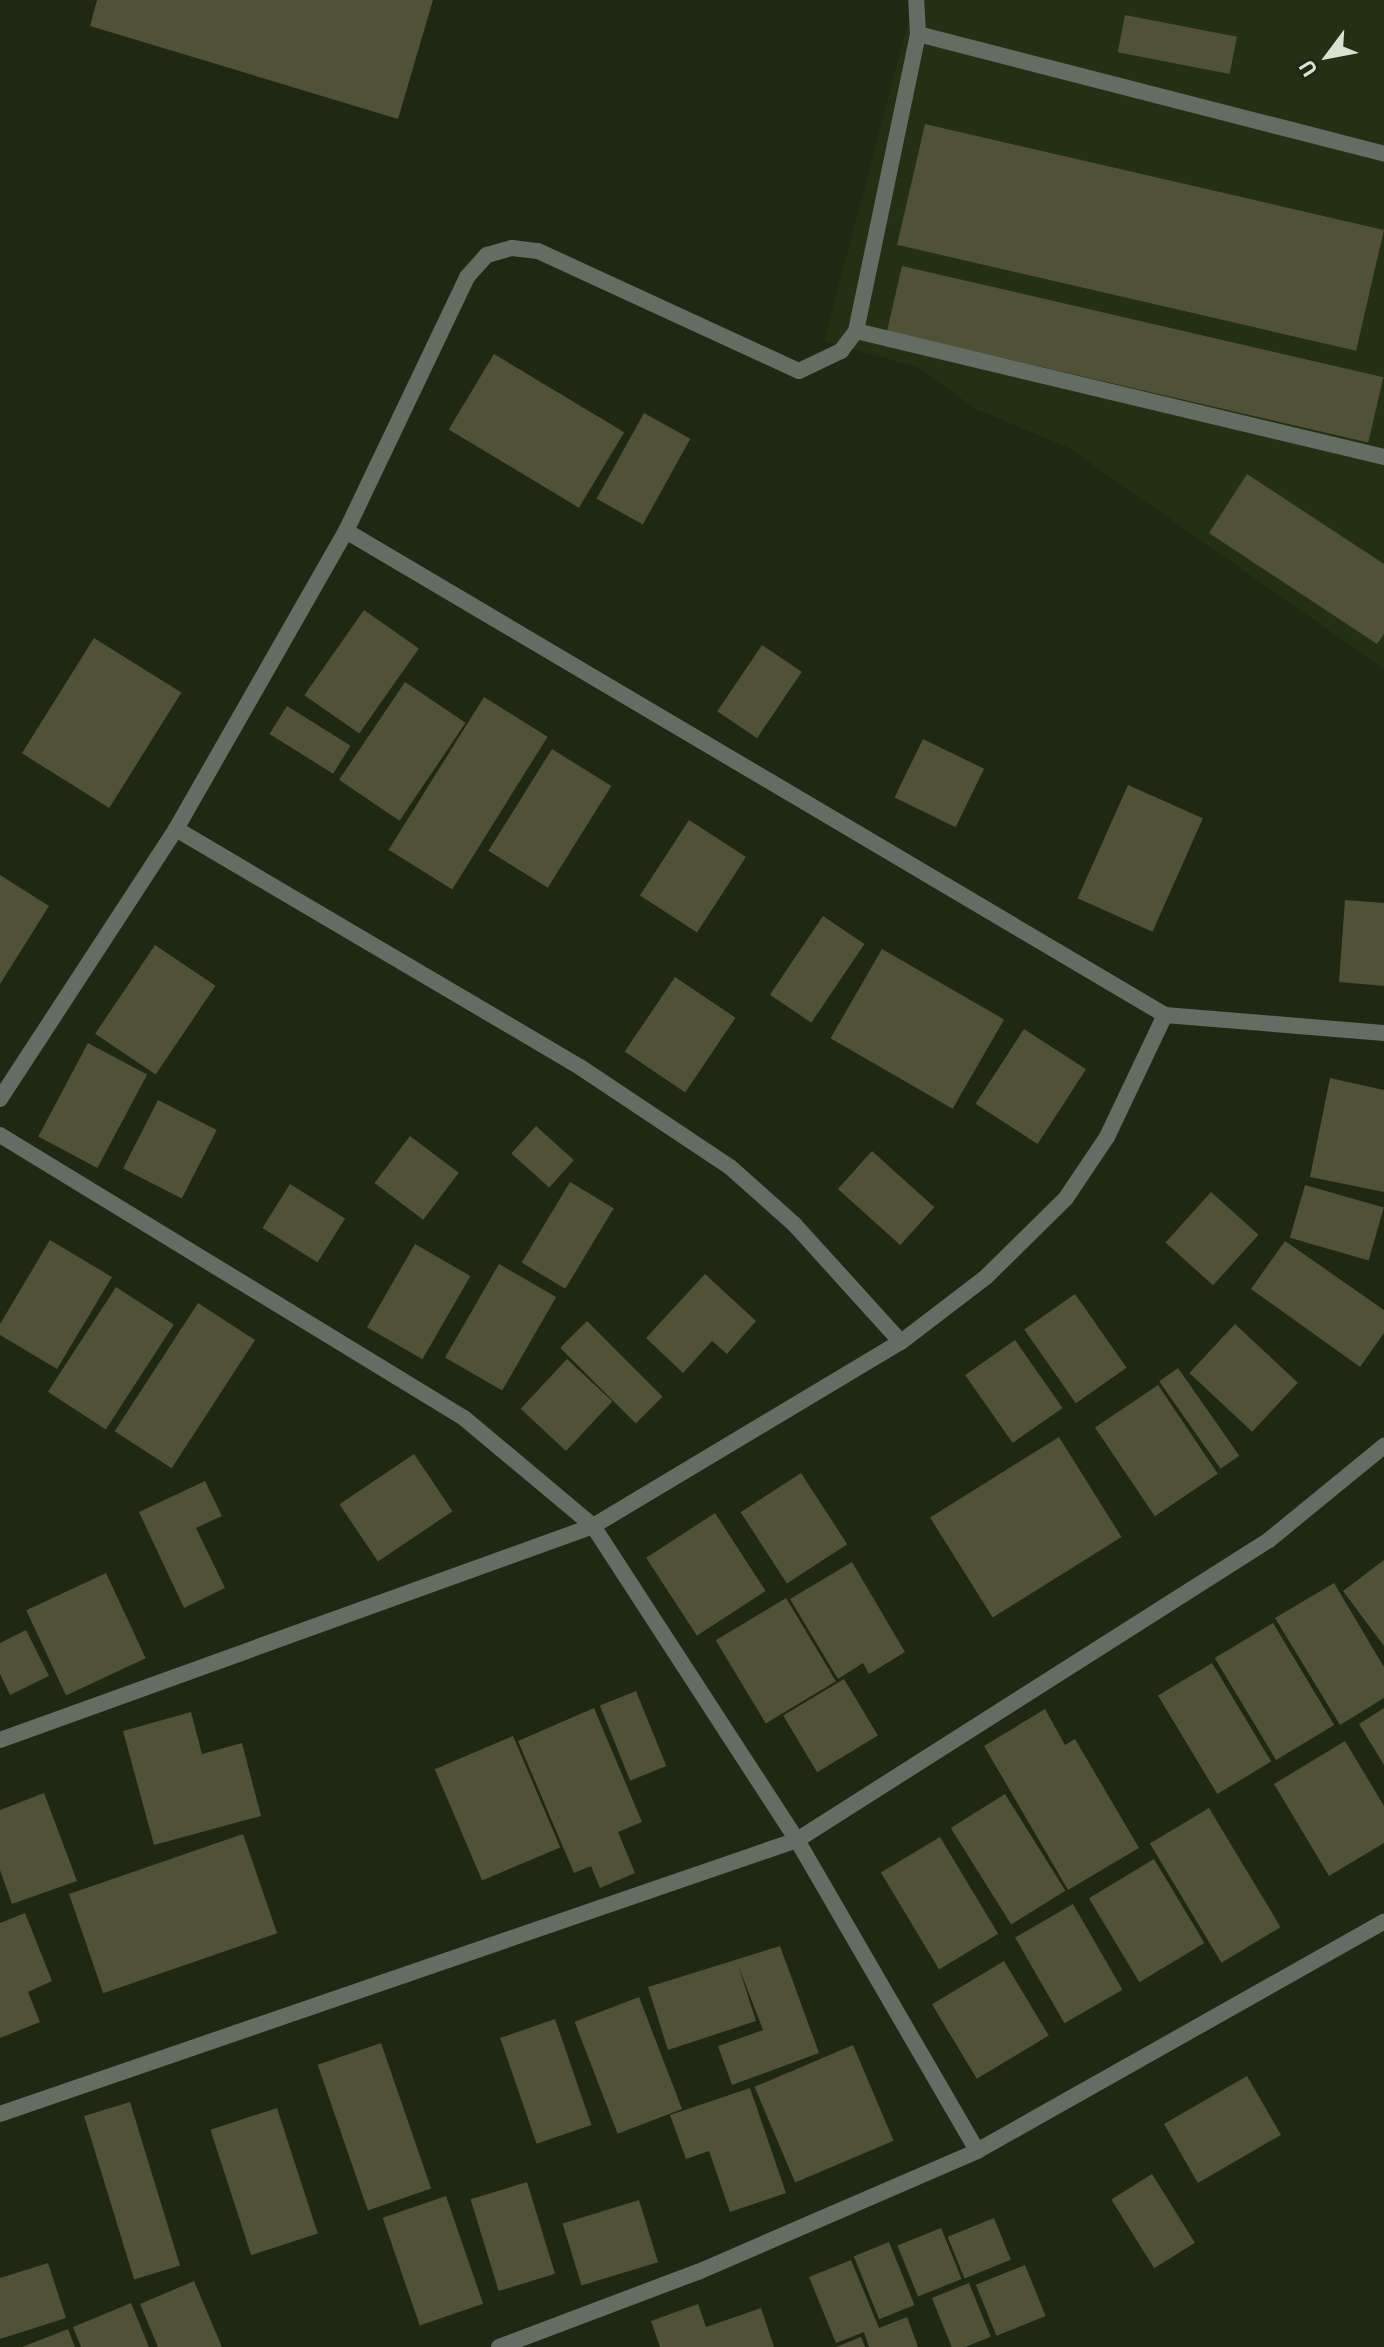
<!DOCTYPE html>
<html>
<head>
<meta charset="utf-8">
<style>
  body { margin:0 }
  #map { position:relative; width:1384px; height:2347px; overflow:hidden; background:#1e2812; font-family:"Titillium Web",sans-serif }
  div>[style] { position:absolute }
  .built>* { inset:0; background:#243013 }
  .building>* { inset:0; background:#505137; transform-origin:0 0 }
  .street>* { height:16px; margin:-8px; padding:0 8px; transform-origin:8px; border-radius:8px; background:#636d64 }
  span { translate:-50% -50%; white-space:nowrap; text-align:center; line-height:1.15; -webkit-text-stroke:6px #1e2812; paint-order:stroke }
  .north { position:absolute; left:1288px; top:16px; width:80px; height:80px; -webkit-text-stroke:6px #1e2812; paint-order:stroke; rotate:238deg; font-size:22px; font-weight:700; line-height:32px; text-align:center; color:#dae1d3 }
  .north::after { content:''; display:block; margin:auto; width:28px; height:36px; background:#dae1d3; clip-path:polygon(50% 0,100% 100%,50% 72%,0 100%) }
</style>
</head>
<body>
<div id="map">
  <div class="built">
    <i style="clip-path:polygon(914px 0,1384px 0,1384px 669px,1069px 448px,976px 409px,919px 368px,824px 341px)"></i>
  </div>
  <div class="building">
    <i style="clip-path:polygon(97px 0,433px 0,398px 119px,90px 26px)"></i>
    <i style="left:1125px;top:15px;width:114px;height:38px;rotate:11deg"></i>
    <i style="left:925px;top:124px;width:471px;height:124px;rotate:13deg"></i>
    <i style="left:902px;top:266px;width:494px;height:67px;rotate:13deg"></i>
    <i style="left:494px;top:354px;width:152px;height:88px;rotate:31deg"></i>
    <i style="left:644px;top:413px;width:53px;height:98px;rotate:29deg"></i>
    <i style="clip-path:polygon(1247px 474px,1384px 564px,1384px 634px,1377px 644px,1209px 533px)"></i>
    <i style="left:364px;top:610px;width:67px;height:104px;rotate:35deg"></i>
    <i style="left:94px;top:638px;width:103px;height:136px;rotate:32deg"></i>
    <i style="left:762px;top:645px;width:48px;height:80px;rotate:34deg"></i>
    <i style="left:405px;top:682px;width:73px;height:118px;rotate:34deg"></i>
    <i style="left:484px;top:697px;width:75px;height:180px;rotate:32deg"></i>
    <i style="left:287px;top:706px;width:75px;height:33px;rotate:32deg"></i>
    <i style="left:923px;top:739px;width:68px;height:65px;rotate:26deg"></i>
    <i style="left:552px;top:749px;width:70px;height:120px;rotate:32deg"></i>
    <i style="left:1128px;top:785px;width:82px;height:124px;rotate:24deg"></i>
    <i style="left:689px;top:820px;width:68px;height:90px;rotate:33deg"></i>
    <i style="clip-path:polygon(0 875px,49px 906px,0 984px)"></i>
    <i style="clip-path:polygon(1345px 900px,1384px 903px,1384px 986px,1339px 982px)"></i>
    <i style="left:823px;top:916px;width:50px;height:95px;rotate:34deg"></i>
    <i style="left:155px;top:945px;width:73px;height:107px;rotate:34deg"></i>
    <i style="left:882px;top:949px;width:141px;height:103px;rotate:30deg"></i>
    <i style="left:675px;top:977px;width:73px;height:90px;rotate:34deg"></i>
    <i style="left:1024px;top:1029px;width:74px;height:89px;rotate:33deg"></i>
    <i style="left:88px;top:1043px;width:67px;height:106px;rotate:28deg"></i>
    <i style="clip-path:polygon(1330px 1078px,1384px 1090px,1384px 1192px,1310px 1177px)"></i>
    <i style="left:158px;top:1100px;width:66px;height:77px;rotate:27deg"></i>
    <i style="left:536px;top:1126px;width:51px;height:37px;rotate:42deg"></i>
    <i style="left:410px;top:1136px;width:61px;height:59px;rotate:37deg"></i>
    <i style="left:872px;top:1151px;width:84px;height:51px;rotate:42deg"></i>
    <i style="left:570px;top:1182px;width:51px;height:94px;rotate:31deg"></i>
    <i style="left:290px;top:1184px;width:65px;height:52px;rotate:32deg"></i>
    <i style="left:1305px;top:1185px;width:82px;height:55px;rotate:16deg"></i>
    <i style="left:1211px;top:1192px;width:64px;height:68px;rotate:42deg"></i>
    <i style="clip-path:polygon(50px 1240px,112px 1277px,57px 1369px,0 1335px,0 1324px)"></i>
    <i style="clip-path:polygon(1285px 1241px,1384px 1310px,1384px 1333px,1360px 1367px,1251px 1289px)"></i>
    <i style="left:415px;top:1244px;width:64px;height:96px;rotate:30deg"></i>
    <i style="left:499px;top:1264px;width:66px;height:108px;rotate:30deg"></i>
    <i style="clip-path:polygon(705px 1274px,756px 1321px,727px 1354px,712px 1341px,683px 1373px,646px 1338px)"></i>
    <i style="left:116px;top:1287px;width:69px;height:125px;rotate:33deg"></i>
    <i style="left:1075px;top:1294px;width:90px;height:62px;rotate:55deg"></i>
    <i style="left:198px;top:1303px;width:68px;height:153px;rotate:33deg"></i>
    <i style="left:587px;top:1321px;width:107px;height:38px;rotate:45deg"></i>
    <i style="left:1235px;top:1324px;width:86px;height:67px;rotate:43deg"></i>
    <i style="left:1015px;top:1340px;width:83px;height:61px;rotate:55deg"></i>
    <i style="left:567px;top:1359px;width:62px;height:68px;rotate:43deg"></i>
    <i style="left:1178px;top:1368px;width:107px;height:23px;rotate:55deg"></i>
    <i style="left:1158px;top:1385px;width:107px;height:76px;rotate:56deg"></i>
    <i style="left:1059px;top:1437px;width:118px;height:152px;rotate:58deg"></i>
    <i style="left:414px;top:1454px;width:69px;height:90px;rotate:56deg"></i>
    <i style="left:801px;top:1473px;width:85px;height:72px;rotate:57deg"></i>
    <i style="clip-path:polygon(205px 1481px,222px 1516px,196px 1528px,225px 1588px,184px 1608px,139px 1512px)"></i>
    <i style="left:715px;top:1513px;width:93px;height:82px;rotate:57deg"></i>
    <i style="clip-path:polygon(1384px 1560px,1384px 1646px,1343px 1591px)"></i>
    <i style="clip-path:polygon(852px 1562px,905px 1652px,869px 1674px,863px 1663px,838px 1679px,790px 1599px)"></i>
    <i style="left:106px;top:1573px;width:94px;height:88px;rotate:65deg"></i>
    <i style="clip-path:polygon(1334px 1583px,1384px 1667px,1384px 1698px,1340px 1725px,1275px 1618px)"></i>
    <i style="left:786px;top:1598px;width:97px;height:82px;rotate:59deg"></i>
    <i style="left:1273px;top:1623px;width:119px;height:68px;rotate:59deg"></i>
    <i style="clip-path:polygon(26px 1630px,49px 1676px,10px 1695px,0 1674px,0 1643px)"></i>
    <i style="left:1212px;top:1663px;width:115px;height:63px;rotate:59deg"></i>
    <i style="left:844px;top:1679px;width:66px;height:71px;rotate:59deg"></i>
    <i style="left:636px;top:1691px;width:81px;height:39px;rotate:68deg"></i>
    <i style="clip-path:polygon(594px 1708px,642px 1822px,618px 1832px,635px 1873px,600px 1888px,591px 1866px,574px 1873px,518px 1741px)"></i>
    <i style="clip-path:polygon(1384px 1708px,1384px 1765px,1359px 1724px)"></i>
    <i style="clip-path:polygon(1045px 1709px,1065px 1745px,1075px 1739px,1139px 1848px,1068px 1890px,984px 1746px)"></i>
    <i style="clip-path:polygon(191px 1712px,202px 1754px,242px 1743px,261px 1816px,154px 1845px,123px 1731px)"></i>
    <i style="left:513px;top:1736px;width:121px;height:85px;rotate:67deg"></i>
    <i style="clip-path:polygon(1345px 1741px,1384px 1806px,1384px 1843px,1329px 1876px,1274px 1784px)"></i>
    <i style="clip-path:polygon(44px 1793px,77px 1881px,12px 1904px,0 1870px,0 1810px)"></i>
    <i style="left:1005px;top:1794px;width:114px;height:64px;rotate:58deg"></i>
    <i style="left:1209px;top:1808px;width:139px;height:69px;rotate:59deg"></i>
    <i style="left:243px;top:1834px;width:105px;height:184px;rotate:71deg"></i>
    <i style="left:940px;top:1837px;width:113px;height:69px;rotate:59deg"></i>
    <i style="left:1154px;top:1859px;width:98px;height:76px;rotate:59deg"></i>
    <i style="left:1073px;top:1904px;width:99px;height:67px;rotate:60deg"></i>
    <i style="clip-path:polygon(25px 1913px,52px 1981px,28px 1992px,40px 2022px,0 2038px,0 1923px)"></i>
    <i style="clip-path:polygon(780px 1946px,819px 2053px,732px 2085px,718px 2046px,763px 2030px,738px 1965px,756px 2021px,668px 2050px,648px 1987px)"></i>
    <i style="left:1004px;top:1961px;width:87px;height:84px;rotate:59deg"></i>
    <i style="left:639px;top:1997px;width:120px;height:69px;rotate:69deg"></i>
    <i style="left:555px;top:2019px;width:112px;height:58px;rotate:71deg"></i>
    <i style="left:381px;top:2043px;width:154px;height:67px;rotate:71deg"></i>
    <i style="left:853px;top:2045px;width:104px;height:107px;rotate:67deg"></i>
    <i style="left:1247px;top:2076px;width:68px;height:96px;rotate:60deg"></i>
    <i style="clip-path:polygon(750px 2088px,786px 2193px,730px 2212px,709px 2151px,686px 2159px,670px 2115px)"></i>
    <i style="left:130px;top:2102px;width:171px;height:48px;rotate:73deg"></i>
    <i style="left:277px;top:2108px;width:132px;height:70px;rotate:72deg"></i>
    <i style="left:1152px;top:2174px;width:81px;height:48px;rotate:58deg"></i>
    <i style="left:527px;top:2182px;width:96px;height:59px;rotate:73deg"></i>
    <i style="left:446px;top:2196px;width:114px;height:67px;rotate:71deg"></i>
    <i style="left:639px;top:2200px;width:65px;height:80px;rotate:73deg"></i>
    <i style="left:994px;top:2218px;width:45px;height:50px;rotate:68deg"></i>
    <i style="left:941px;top:2228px;width:55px;height:47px;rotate:68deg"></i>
    <i style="left:889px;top:2242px;width:68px;height:38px;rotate:68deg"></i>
    <i style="clip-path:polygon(851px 2260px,879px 2328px,907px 2317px,918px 2347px,869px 2347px,864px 2332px,836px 2343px,809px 2277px)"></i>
    <i style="clip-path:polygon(48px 2263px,66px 2318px,0 2339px,0 2278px)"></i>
    <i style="left:1025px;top:2265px;width:55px;height:53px;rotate:68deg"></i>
    <i style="clip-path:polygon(194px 2281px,222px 2347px,158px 2347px,140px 2304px)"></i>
    <i style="left:969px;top:2283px;width:58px;height:40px;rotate:68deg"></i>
    <i style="clip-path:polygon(131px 2303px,149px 2347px,81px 2347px,73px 2327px)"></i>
    <i style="clip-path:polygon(698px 2304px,706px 2327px,761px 2308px,774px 2347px,660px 2347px,651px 2321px)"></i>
    <i style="clip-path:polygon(68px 2329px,75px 2347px,22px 2347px)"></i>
    <i style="clip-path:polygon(861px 2337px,865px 2347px,836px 2347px)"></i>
  </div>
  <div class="street">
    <i style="left:918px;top:34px;width:481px;rotate:14.4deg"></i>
    <i style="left:856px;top:331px;width:543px;rotate:13.42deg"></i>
    <i style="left:346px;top:531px;width:951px;rotate:30.58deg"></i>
    <i style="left:1165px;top:1015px;width:220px;rotate:4.7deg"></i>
    <i style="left:176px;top:829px;width:469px;rotate:30.5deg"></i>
    <i style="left:580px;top:1067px;width:180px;rotate:33.7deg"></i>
    <i style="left:730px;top:1167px;width:86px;rotate:41.7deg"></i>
    <i style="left:794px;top:1224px;width:159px;rotate:47.8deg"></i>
    <i style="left:0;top:1099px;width:322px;rotate:-56.9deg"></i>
    <i style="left:176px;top:829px;width:343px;rotate:-60.3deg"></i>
    <i style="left:346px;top:531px;width:281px;rotate:-64.5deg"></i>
    <i style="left:467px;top:277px;width:30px;rotate:-48deg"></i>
    <i style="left:487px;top:255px;width:26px;rotate:-16deg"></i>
    <i style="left:512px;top:248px;width:26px;rotate:7deg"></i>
    <i style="left:538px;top:251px;width:287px;rotate:24.7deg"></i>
    <i style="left:799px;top:371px;width:47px;rotate:-25.5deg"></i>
    <i style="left:841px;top:351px;width:25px;rotate:-53deg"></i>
    <i style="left:856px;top:331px;width:303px;rotate:-78.2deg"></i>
    <i style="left:918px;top:34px;width:34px;rotate:-93deg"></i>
    <i style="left:0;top:1135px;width:543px;rotate:31.38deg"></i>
    <i style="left:464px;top:1418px;width:168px;rotate:39.9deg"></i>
    <i style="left:593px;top:1526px;width:374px;rotate:57deg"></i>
    <i style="left:797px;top:1840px;width:359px;rotate:59.9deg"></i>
    <i style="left:0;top:1740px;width:630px;rotate:-19.84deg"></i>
    <i style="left:593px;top:1526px;width:359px;rotate:-30.9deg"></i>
    <i style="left:901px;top:1342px;width:107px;rotate:-37.4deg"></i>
    <i style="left:986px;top:1277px;width:112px;rotate:-44.6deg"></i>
    <i style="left:1066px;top:1198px;width:73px;rotate:-56.1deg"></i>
    <i style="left:1107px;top:1137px;width:135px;rotate:-64.6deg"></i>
    <i style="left:0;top:2114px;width:843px;rotate:-18.97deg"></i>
    <i style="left:797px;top:1840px;width:559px;rotate:-32.44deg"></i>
    <i style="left:1269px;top:1540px;width:149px;rotate:-39.3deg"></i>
    <i style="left:499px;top:2347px;width:213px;rotate:-20.7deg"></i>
    <i style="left:698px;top:2272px;width:304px;rotate:-23.4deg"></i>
    <i style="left:977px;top:2151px;width:467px;rotate:-29.4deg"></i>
  </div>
  <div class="north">U</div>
</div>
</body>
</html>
